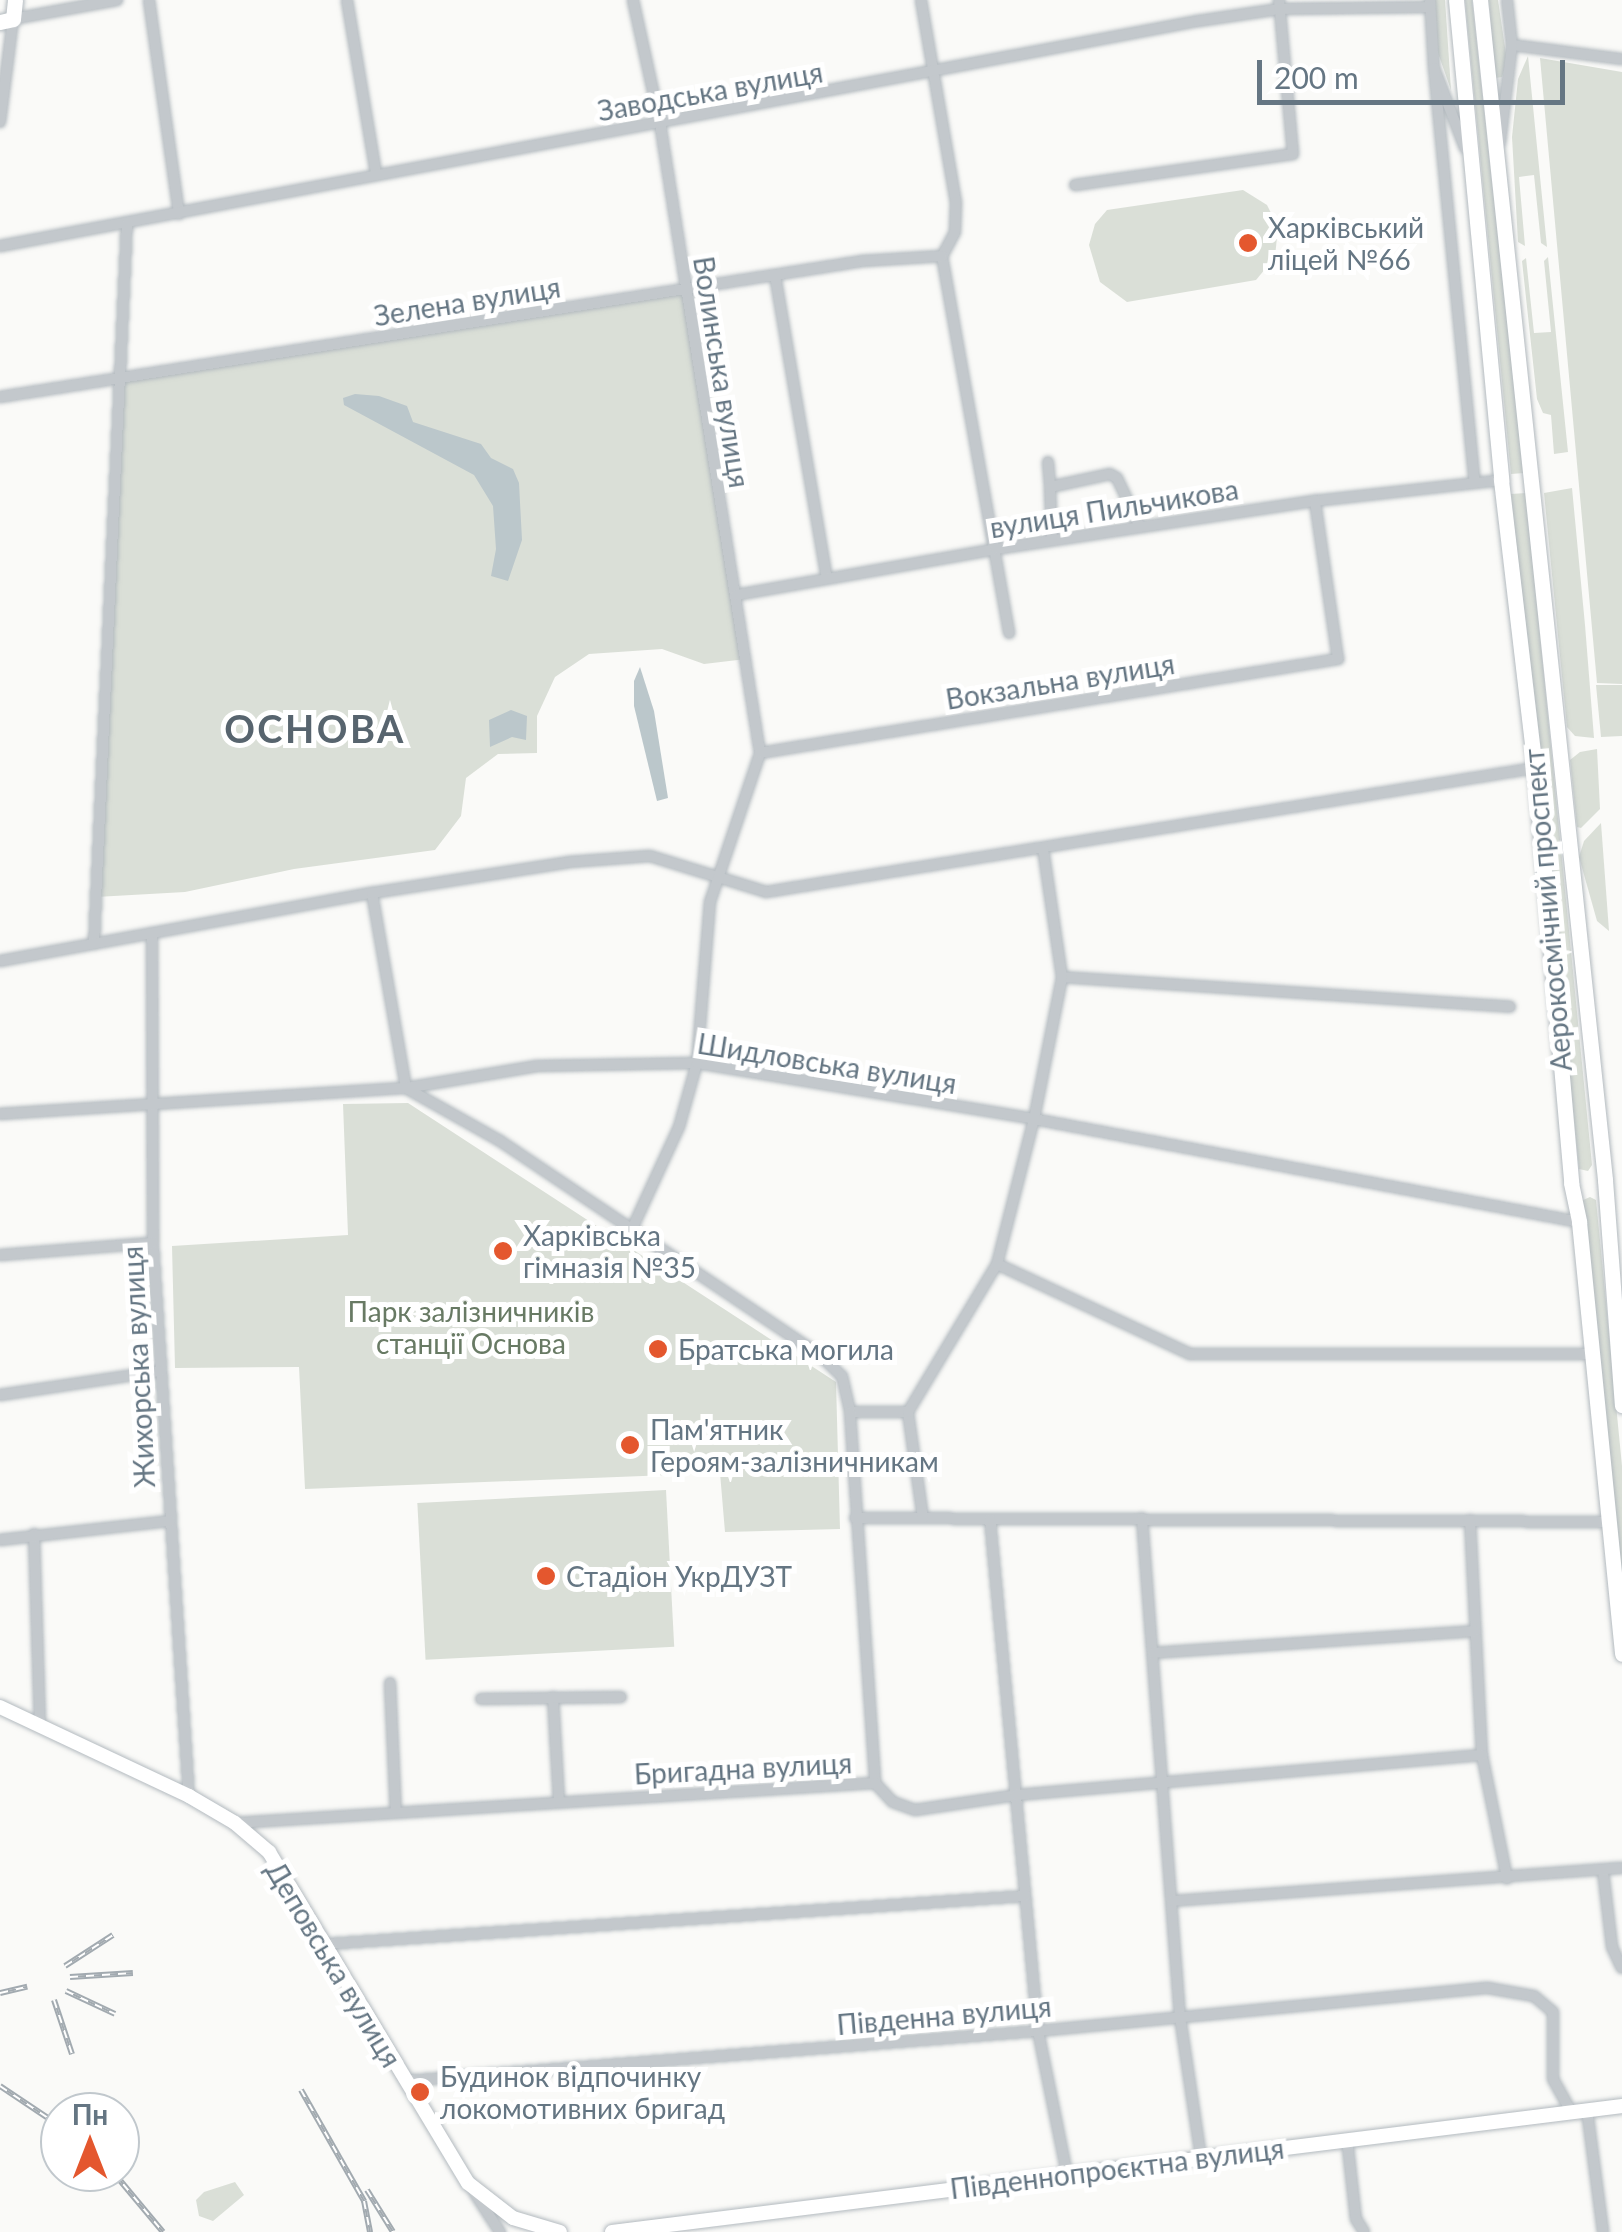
<!DOCTYPE html>
<html>
<head>
<meta charset="utf-8">
<style>
  body { margin:0 }
  #map { position:relative; width:1622px; height:2232px; overflow:hidden; background:#fafaf8; font-family:Lato,sans-serif }
  div>[style] { position:absolute }
  .green>* { inset:0; background:#dadfd7; transform-origin:0 0 }
  .water>* { inset:0; background:#bbc7cb }
  .roads { filter:drop-shadow(0 0 2px #b3babf) drop-shadow(0 0 2px #b3babf) }
  .minor>* { height:10px; margin:-5px; padding:0 5px; transform-origin:5px; border-radius:5px; background:#c3c8cc }
  .secondary>* { height:14px; margin:-7px; padding:0 7px; transform-origin:7px; border-radius:7px; background:#fff }
  .primary>* { height:15px; margin:-7.5px; padding:0 7.5px; transform-origin:7.5px; border-radius:7.5px; background:#fff }
  .rail>* { height:6px; margin-top:-3px; transform-origin:0; background:repeating-linear-gradient(90deg,#fff 0 8px,#a2aab0 0 16px); box-sizing:border-box; border-block:2px solid #a2aab0 }
  .dots>* { width:28px; height:28px; translate:-50% -50%; box-sizing:border-box; border:5px solid #fff; border-radius:50% }
  span { translate:-50% -50%; white-space:nowrap; text-align:center; line-height:1.15; -webkit-text-stroke:10px #fff; paint-order:stroke }
  .street-label { font-size:28px; color:#657683 }
  .poi-label { font-size:28px; color:#657683 }
  .left { translate:0 -50%; text-align:left }
  .park-label { font-size:28px; color:#687a64 }
  .district-label { font-size:38px; color:#57646e; font-weight:700; letter-spacing:2.5px }
  .north { position:absolute; left:40px; top:2092px; width:100px; height:100px; box-sizing:border-box; background:#fff; border:2px solid #c1c8cd; border-radius:50%; rotate:0deg; font-size:28px; font-weight:700; line-height:40px; text-align:center; color:#657683 }
  .north::after { content:''; display:block; margin:auto; width:35px; height:45px; background:#e4572e; clip-path:polygon(50% 0,100% 100%,50% 72%,0 100%) }
  .scale { position:absolute; left:1257px; top:60px; width:308px; height:45px; box-sizing:border-box; border:5px solid #657683; border-top:0; padding-left:12px; font-size:30px; line-height:35px; white-space:nowrap; color:#657683; -webkit-text-stroke:8px #fff; paint-order:stroke }
</style>
</head>
<body>
<div id="map">
  <div class="green">
    <i style="clip-path:polygon(1435px 0,1445px 0,1451px 90px,1438px 53px)"></i>
    <i style="clip-path:polygon(1465px 0,1472px 0,1524px 473px,1511px 474px)"></i>
    <i style="clip-path:polygon(1489px 0,1498px 0,1507px 61px,1502px 77px,1495px 78px)"></i>
    <i style="clip-path:polygon(1528px 56px,1547px 247px,1541px 243px,1534px 175px,1519px 177px,1525px 246px,1518px 242px,1512px 137px,1518px 79px)"></i>
    <i style="clip-path:polygon(1540px 58px,1622px 72px,1622px 684px,1597px 683px)"></i>
    <i style="clip-path:polygon(1243px 190px,1267px 205px,1278px 227px,1275px 257px,1256px 280px,1127px 302px,1100px 282px,1089px 245px,1095px 224px,1107px 210px)"></i>
    <i style="clip-path:polygon(1548px 257px,1568px 452px,1554px 454px,1551px 415px,1543px 413px,1537px 399px,1522px 261px,1526px 258px,1534px 333px,1551px 332px,1544px 261px)"></i>
    <i style="clip-path:polygon(686px 290px,746px 659px,704px 664px,662px 649px,589px 654px,555px 677px,537px 716px,537px 753px,498px 754px,466px 778px,461px 816px,435px 850px,294px 869px,185px 892px,96px 897px,117px 378px)"></i>
    <i style="clip-path:polygon(1572px 488px,1585px 625px,1594px 738px,1575px 736px,1567px 727px,1544px 493px)"></i>
    <i style="clip-path:polygon(1526px 493px,1592px 1165px,1588px 1171px,1579px 1169px,1511px 494px)"></i>
    <i style="clip-path:polygon(1596px 685px,1622px 685px,1622px 736px,1601px 737px)"></i>
    <i style="clip-path:polygon(1597px 749px,1600px 809px,1581px 828px,1577px 827px,1570px 760px,1580px 752px)"></i>
    <i style="clip-path:polygon(1601px 823px,1609px 931px,1597px 921px,1579px 857px,1584px 841px)"></i>
    <i style="clip-path:polygon(408px 1103px,836px 1382px,840px 1529px,725px 1532px,720px 1473px,305px 1489px,299px 1367px,175px 1368px,172px 1246px,348px 1235px,343px 1104px)"></i>
    <i style="clip-path:polygon(1590px 1197px,1596px 1200px,1622px 1466px,1622px 1602px,1581px 1201px)"></i>
    <i style="left:666px;top:1490px;width:157px;height:249px;rotate:87deg"></i>
    <i style="clip-path:polygon(235px 2182px,244px 2195px,213px 2221px,199px 2216px,196px 2200px,204px 2192px)"></i>
  </div>
  <div class="water">
    <i style="clip-path:polygon(355px 394px,379px 396px,407px 406px,413px 422px,481px 444px,491px 458px,513px 469px,519px 483px,522px 540px,508px 581px,491px 576px,496px 549px,493px 506px,474px 475px,344px 405px,343px 398px)"></i>
    <i style="clip-path:polygon(640px 667px,654px 711px,668px 798px,657px 801px,634px 706px,634px 681px)"></i>
    <i style="clip-path:polygon(511px 710px,527px 716px,526px 740px,512px 737px,490px 747px,489px 720px)"></i>
  </div>
  <div class="roads">
    <div class="minor">
      <i style="left:149px;top:0;width:216px;rotate:82deg"></i>
      <i style="left:347px;top:0;width:176px;rotate:80.5deg"></i>
      <i style="left:633px;top:0;width:126px;rotate:77.6deg"></i>
      <i style="left:660px;top:123px;width:638px;rotate:80.98deg"></i>
      <i style="left:921px;top:0;width:205px;rotate:80.2deg"></i>
      <i style="left:956px;top:202px;width:30px;rotate:92deg"></i>
      <i style="left:955px;top:232px;width:27px;rotate:118deg"></i>
      <i style="left:942px;top:256px;width:383px;rotate:79.9deg"></i>
      <i style="left:1430px;top:1px;width:67px;rotate:86.6deg"></i>
      <i style="left:1434px;top:68px;width:86px;rotate:68.8deg"></i>
      <i style="left:1512px;top:45px;width:111px;rotate:7.3deg"></i>
      <i style="left:1434px;top:68px;width:417px;rotate:84.4deg"></i>
      <i style="left:0;top:122px;width:104px;rotate:-82.8deg"></i>
      <i style="left:13px;top:19px;width:106px;rotate:-10.4deg"></i>
      <i style="left:1500px;top:143px;width:99px;rotate:-83deg"></i>
      <i style="left:1512px;top:45px;width:45px;rotate:-96.3deg"></i>
      <i style="left:1075px;top:185px;width:220px;rotate:-8.1deg"></i>
      <i style="left:1293px;top:154px;width:155px;rotate:-95.2deg"></i>
      <i style="left:0;top:246px;width:1219px;rotate:-10.64deg"></i>
      <i style="left:1198px;top:21px;width:82px;rotate:-8.4deg"></i>
      <i style="left:1279px;top:9px;width:151px;rotate:-0.8deg"></i>
      <i style="left:775px;top:275px;width:307px;rotate:80.3deg"></i>
      <i style="left:0;top:397px;width:874px;rotate:-8.96deg"></i>
      <i style="left:863px;top:261px;width:79px;rotate:-3.6deg"></i>
      <i style="left:1048px;top:462px;width:25px;rotate:85deg"></i>
      <i style="left:1052px;top:540px;width:53px;rotate:-92.2deg"></i>
      <i style="left:1050px;top:487px;width:61px;rotate:-12.2deg"></i>
      <i style="left:1110px;top:474px;width:8px;rotate:30deg"></i>
      <i style="left:1117px;top:478px;width:54px;rotate:64.9deg"></i>
      <i style="left:736px;top:595px;width:264px;rotate:-10deg"></i>
      <i style="left:996px;top:549px;width:323px;rotate:-8.6deg"></i>
      <i style="left:1315px;top:501px;width:187px;rotate:-6.4deg"></i>
      <i style="left:372px;top:893px;width:198px;rotate:80.1deg"></i>
      <i style="left:406px;top:1088px;width:108px;rotate:29.4deg"></i>
      <i style="left:500px;top:1141px;width:386px;rotate:33.8deg"></i>
      <i style="left:821px;top:1356px;width:29px;rotate:44deg"></i>
      <i style="left:842px;top:1376px;width:37px;rotate:77deg"></i>
      <i style="left:850px;top:1412px;width:58px"></i>
      <i style="left:152px;top:933px;width:310px;rotate:89.8deg"></i>
      <i style="left:153px;top:1243px;width:554px;rotate:86.28deg"></i>
      <i style="left:94px;top:944px;width:721px;rotate:-87.38deg"></i>
      <i style="left:0;top:961px;width:378px;rotate:-10.4deg"></i>
      <i style="left:372px;top:893px;width:199px;rotate:-8.9deg"></i>
      <i style="left:569px;top:862px;width:81px;rotate:-4.2deg"></i>
      <i style="left:650px;top:856px;width:121px;rotate:17.2deg"></i>
      <i style="left:766px;top:892px;width:779px;rotate:-9.16deg"></i>
      <i style="left:1062px;top:977px;width:449px;rotate:3.8deg"></i>
      <i style="left:0;top:1114px;width:407px;rotate:-3.7deg"></i>
      <i style="left:406px;top:1088px;width:133px;rotate:-9.5deg"></i>
      <i style="left:537px;top:1066px;width:160px;rotate:-1.1deg"></i>
      <i style="left:697px;top:1063px;width:342px;rotate:9.4deg"></i>
      <i style="left:1034px;top:1119px;width:555px;rotate:10.7deg"></i>
      <i style="left:632px;top:1229px;width:112px;rotate:-65.3deg"></i>
      <i style="left:679px;top:1127px;width:66px;rotate:-74.3deg"></i>
      <i style="left:697px;top:1063px;width:162px;rotate:-85.4deg"></i>
      <i style="left:710px;top:902px;width:157px;rotate:-71.4deg"></i>
      <i style="left:760px;top:753px;width:586px;rotate:-9.24deg"></i>
      <i style="left:1338px;top:659px;width:160px;rotate:-98.3deg"></i>
      <i style="left:0;top:1255px;width:153px;rotate:-4.5deg"></i>
      <i style="left:997px;top:1264px;width:213px;rotate:25deg"></i>
      <i style="left:1190px;top:1354px;width:402px"></i>
      <i style="left:0;top:1395px;width:163px;rotate:-8.5deg"></i>
      <i style="left:850px;top:1412px;width:372px;rotate:86.1deg"></i>
      <i style="left:855px;top:1518px;width:754px;rotate:0.3deg"></i>
      <i style="left:923px;top:1518px;width:107px;rotate:-98.1deg"></i>
      <i style="left:908px;top:1412px;width:173px;rotate:-59deg"></i>
      <i style="left:997px;top:1264px;width:150px;rotate:-75.7deg"></i>
      <i style="left:1034px;top:1119px;width:145px;rotate:-78.8deg"></i>
      <i style="left:1062px;top:977px;width:130px;rotate:-98.4deg"></i>
      <i style="left:1142px;top:1518px;width:500px;rotate:85.65deg"></i>
      <i style="left:1180px;top:2017px;width:142px;rotate:81.5deg"></i>
      <i style="left:990px;top:1519px;width:514px;rotate:84.64deg"></i>
      <i style="left:1038px;top:2031px;width:146px;rotate:78.5deg"></i>
      <i style="left:1470px;top:1520px;width:235px;rotate:87.1deg"></i>
      <i style="left:1482px;top:1755px;width:126px;rotate:78.5deg"></i>
      <i style="left:34px;top:1534px;width:192px;rotate:88.2deg"></i>
      <i style="left:0;top:1540px;width:171px;rotate:-6.4deg"></i>
      <i style="left:1153px;top:1653px;width:323px;rotate:-3.9deg"></i>
      <i style="left:390px;top:1683px;width:130px;rotate:87.4deg"></i>
      <i style="left:553px;top:1697px;width:105px;rotate:86.7deg"></i>
      <i style="left:481px;top:1699px;width:140px;rotate:-0.8deg"></i>
      <i style="left:235px;top:1823px;width:641px;rotate:-3.58deg"></i>
      <i style="left:875px;top:1783px;width:26px;rotate:47deg"></i>
      <i style="left:893px;top:1802px;width:23px;rotate:20deg"></i>
      <i style="left:915px;top:1810px;width:102px;rotate:-8.4deg"></i>
      <i style="left:1016px;top:1795px;width:468px;rotate:-4.9deg"></i>
      <i style="left:1603px;top:1871px;width:77px;rotate:83.2deg"></i>
      <i style="left:1612px;top:1947px;width:23px;rotate:65deg"></i>
      <i style="left:1172px;top:1901px;width:451px;rotate:-4.2deg"></i>
      <i style="left:327px;top:1944px;width:700px;rotate:-3.93deg"></i>
      <i style="left:405px;top:2081px;width:635px;rotate:-4.52deg"></i>
      <i style="left:1038px;top:2031px;width:452px;rotate:-5.5deg"></i>
      <i style="left:1488px;top:1988px;width:47px;rotate:9.9deg"></i>
      <i style="left:1534px;top:1996px;width:25px;rotate:40deg"></i>
      <i style="left:1553px;top:2012px;width:67px;rotate:90deg"></i>
      <i style="left:1553px;top:2079px;width:38px;rotate:61deg"></i>
      <i style="left:1587px;top:2110px;width:123px;rotate:82.5deg"></i>
      <i style="left:1347px;top:2139px;width:81px;rotate:83.6deg"></i>
      <i style="left:1356px;top:2219px;width:15px;rotate:58deg"></i>
      <i style="left:474px;top:2192px;width:48px;rotate:57deg"></i>
    </div>
    <div class="secondary">
      <i style="left:0;top:1707px;width:209px;rotate:25.2deg"></i>
      <i style="left:189px;top:1796px;width:53px;rotate:30.4deg"></i>
      <i style="left:235px;top:1823px;width:45px;rotate:40.5deg"></i>
      <i style="left:269px;top:1852px;width:386px;rotate:59deg"></i>
      <i style="left:468px;top:2183px;width:57px;rotate:37.9deg"></i>
      <i style="left:513px;top:2218px;width:49px;rotate:16.6deg"></i>
      <i style="left:612px;top:2232px;width:1018px;rotate:-7.11deg"></i>
    </div>
    <div class="primary">
      <i style="left:1456px;top:0;width:482px;rotate:84.6deg"></i>
      <i style="left:1501px;top:480px;width:290px;rotate:83.3deg"></i>
      <i style="left:1535px;top:768px;width:417px;rotate:85deg"></i>
      <i style="left:1571px;top:1183px;width:40px;rotate:78deg"></i>
      <i style="left:1579px;top:1222px;width:434px;rotate:84.3deg"></i>
      <i style="left:1480px;top:0;width:1187px;rotate:83.95deg"></i>
      <i style="left:1605px;top:1180px;width:226px;rotate:85.7deg"></i>
      <i style="left:0;top:22px;width:13px;rotate:-13deg"></i>
      <i style="left:13px;top:19px;width:19px;rotate:-84deg"></i>
    </div>
  </div>
  <div class="rail">
    <i style="left:65px;top:1966px;width:57px;rotate:-32.9deg"></i>
    <i style="left:70px;top:1977px;width:63px;rotate:-3.6deg"></i>
    <i style="left:66px;top:1991px;width:54px;rotate:25.1deg"></i>
    <i style="left:0;top:1993px;width:28px;rotate:-13deg"></i>
    <i style="left:54px;top:2000px;width:57px;rotate:71.6deg"></i>
    <i style="left:0;top:2086px;width:72px;rotate:33.7deg"></i>
    <i style="left:301px;top:2090px;width:128px;rotate:60.4deg"></i>
    <i style="left:364px;top:2201px;width:32px;rotate:79deg"></i>
    <i style="left:113px;top:2172px;width:78px;rotate:50.2deg"></i>
    <i style="left:367px;top:2190px;width:49px;rotate:58.2deg"></i>
  </div>
  <div class="dots">
    <i style="left:1248px;top:243px;background:#e4572e"></i>
    <i style="left:503px;top:1251px;background:#e4572e"></i>
    <i style="left:658px;top:1349px;background:#e4572e"></i>
    <i style="left:630px;top:1445px;background:#e4572e"></i>
    <i style="left:546px;top:1576px;background:#e4572e"></i>
    <i style="left:420px;top:2092px;background:#e4572e"></i>
  </div>
  <div class="street-label">
    <span style="left:710px;top:91px;rotate:-10deg">Заводська вулиця</span>
    <span style="left:467px;top:301px;rotate:-9deg">Зелена вулиця</span>
    <span style="left:722px;top:372px;rotate:81deg">Волинська вулиця</span>
    <span style="left:1114px;top:508px;rotate:-9deg">вулиця Пильчикова</span>
    <span style="left:1060px;top:681px;rotate:-9deg">Вокзальна вулиця</span>
    <span style="left:1547px;top:910px;rotate:-95deg">Аерокосмічний проспект</span>
    <span style="left:827px;top:1063px;rotate:9deg">Шидловська вулиця</span>
    <span style="left:138px;top:1367px;rotate:-93deg">Жихорська вулиця</span>
    <span style="left:743px;top:1768px;rotate:-3deg">Бригадна вулиця</span>
    <span style="left:334px;top:1964px;rotate:59deg">Деповська вулиця</span>
    <span style="left:944px;top:2015px;rotate:-5deg">Південна вулиця</span>
    <span style="left:1117px;top:2168px;rotate:-7deg">Південнопроєктна вулиця</span>
  </div>
  <div class="poi-label">
    <span class="left" style="left:1268px;top:243px">Харківський<br>ліцей №66</span>
    <span class="left" style="left:523px;top:1251px">Харківська<br>гімназія №35</span>
    <span class="left" style="left:678px;top:1349px">Братська могила</span>
    <span class="left" style="left:650px;top:1445px">Пам'ятник<br>Героям-залізничникам</span>
    <span class="left" style="left:566px;top:1576px">Стадіон УкрДУЗТ</span>
    <span class="left" style="left:440px;top:2092px">Будинок відпочинку<br>локомотивних бригад</span>
  </div>
  <div class="park-label">
    <span style="left:471px;top:1327px">Парк залізничників<br>станції Основа</span>
  </div>
  <div class="district-label">
    <span style="left:315px;top:729px">ОСНОВА</span>
  </div>
  <div class="north">Пн</div>
  <div class="scale">200 m</div>
</div>
</body>
</html>
